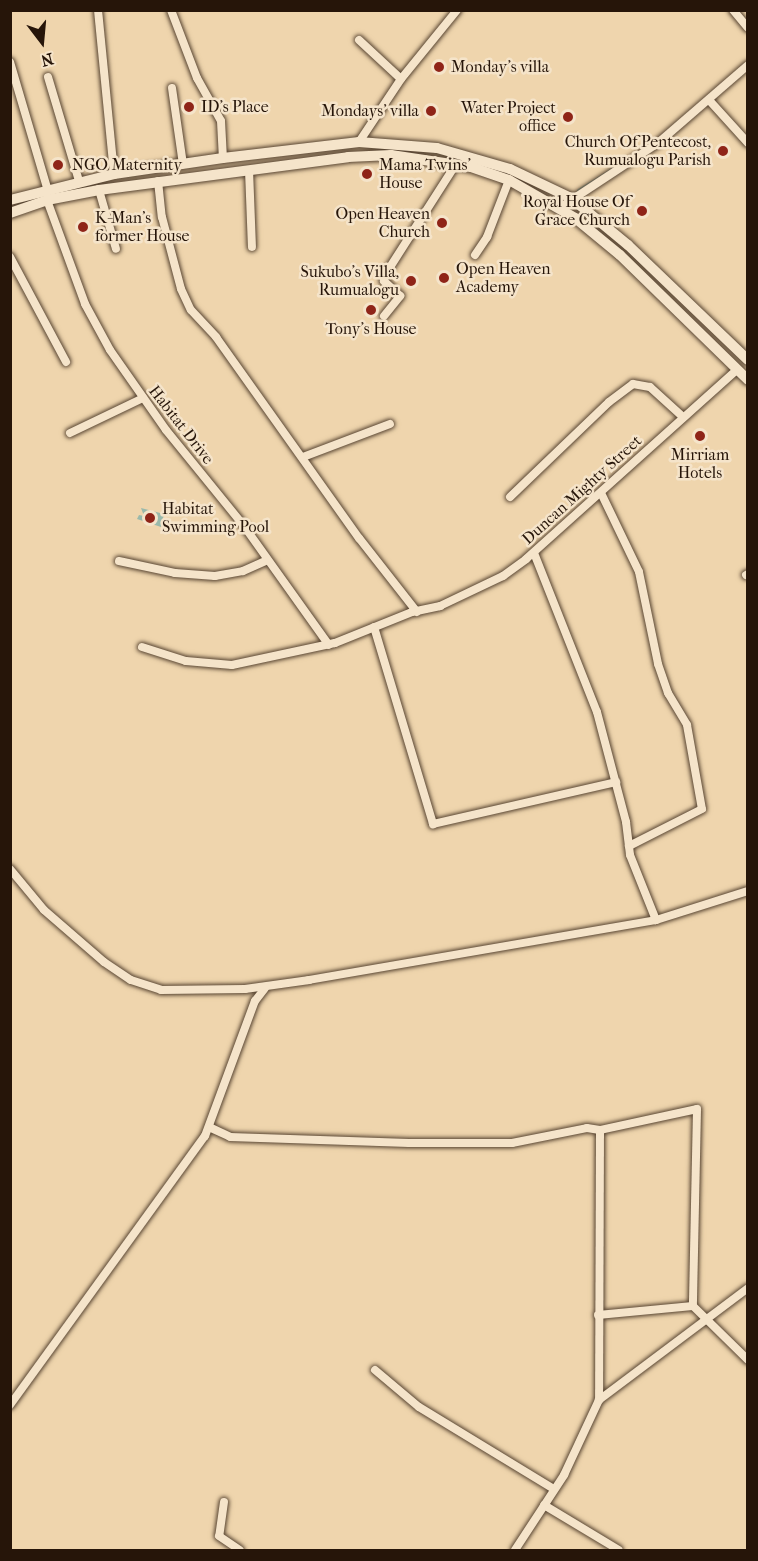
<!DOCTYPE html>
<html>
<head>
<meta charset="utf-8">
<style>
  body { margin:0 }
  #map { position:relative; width:758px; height:1561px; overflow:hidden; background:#efd5ad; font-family:"IM FELL French Canon",serif }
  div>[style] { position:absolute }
  .water>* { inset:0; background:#9ab9ab }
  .stream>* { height:3px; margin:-1.5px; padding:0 1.5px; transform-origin:1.5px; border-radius:1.5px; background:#9ab9ab }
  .roads { filter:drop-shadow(0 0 2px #584532) drop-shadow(0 0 2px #584532) }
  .street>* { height:8px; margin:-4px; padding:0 4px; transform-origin:4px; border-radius:4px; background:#f5e4ca }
  .secondary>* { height:10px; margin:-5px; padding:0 5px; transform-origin:5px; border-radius:5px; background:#f5e4ca }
  .dots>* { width:16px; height:16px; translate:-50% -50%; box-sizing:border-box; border:3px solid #f5e4ca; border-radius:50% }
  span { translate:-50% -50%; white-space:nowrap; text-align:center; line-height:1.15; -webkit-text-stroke:5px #f5e4ca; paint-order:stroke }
  .poi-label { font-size:16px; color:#261509 }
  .left { translate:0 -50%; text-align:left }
  .right { translate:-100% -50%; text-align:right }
  .street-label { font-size:16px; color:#261509 }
  .frame { position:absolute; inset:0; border:12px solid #261509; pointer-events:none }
  .north { position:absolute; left:12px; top:12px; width:60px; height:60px; -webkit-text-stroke:4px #f5e4ca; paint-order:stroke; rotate:164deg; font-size:16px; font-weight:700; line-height:24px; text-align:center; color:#261509 }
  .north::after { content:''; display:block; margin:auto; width:21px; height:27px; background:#261509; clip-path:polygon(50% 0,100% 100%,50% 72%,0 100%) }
</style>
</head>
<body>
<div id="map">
  <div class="water">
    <i style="clip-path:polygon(141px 508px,164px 514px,161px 527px,137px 519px,139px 515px,144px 516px)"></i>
  </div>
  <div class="stream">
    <i style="left:578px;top:190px;width:46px;rotate:-31.6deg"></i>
  </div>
  <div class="roads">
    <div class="street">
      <i style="left:98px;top:10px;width:165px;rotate:84.4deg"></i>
      <i style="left:171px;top:10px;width:73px;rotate:69.1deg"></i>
      <i style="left:197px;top:78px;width:49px;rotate:60.8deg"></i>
      <i style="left:221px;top:121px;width:37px;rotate:87deg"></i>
      <i style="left:733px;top:10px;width:23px;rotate:50deg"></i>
      <i style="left:359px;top:40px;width:57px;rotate:42.9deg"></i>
      <i style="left:10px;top:62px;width:131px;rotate:73.6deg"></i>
      <i style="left:48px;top:77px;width:109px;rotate:73.4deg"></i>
      <i style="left:172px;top:88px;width:77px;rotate:81.8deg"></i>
      <i style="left:709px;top:100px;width:58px;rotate:47.8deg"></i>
      <i style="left:359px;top:142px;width:76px;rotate:-56.3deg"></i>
      <i style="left:401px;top:79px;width:89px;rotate:-50.9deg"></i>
      <i style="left:249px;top:170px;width:77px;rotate:87.8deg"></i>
      <i style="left:158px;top:181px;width:36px;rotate:84deg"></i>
      <i style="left:162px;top:217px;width:74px;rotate:75.2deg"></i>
      <i style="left:181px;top:289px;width:23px;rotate:65deg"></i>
      <i style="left:191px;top:310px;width:37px;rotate:47deg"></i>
      <i style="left:216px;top:337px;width:247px;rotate:54.6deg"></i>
      <i style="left:359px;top:538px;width:94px;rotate:51.9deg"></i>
      <i style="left:99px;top:190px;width:61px;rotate:73.9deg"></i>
      <i style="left:47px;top:200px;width:111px;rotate:69.9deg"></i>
      <i style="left:85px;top:304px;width:52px;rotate:61.5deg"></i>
      <i style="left:110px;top:350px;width:98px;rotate:55deg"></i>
      <i style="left:166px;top:430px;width:124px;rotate:50.9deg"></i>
      <i style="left:244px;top:526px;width:146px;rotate:54.5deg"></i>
      <i style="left:561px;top:207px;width:116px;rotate:-33.4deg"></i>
      <i style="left:658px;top:143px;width:119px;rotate:-40.9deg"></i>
      <i style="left:475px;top:255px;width:22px;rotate:-56deg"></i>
      <i style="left:487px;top:237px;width:61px;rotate:-68.9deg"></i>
      <i style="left:10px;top:257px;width:119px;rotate:61.9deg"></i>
      <i style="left:384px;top:316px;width:26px;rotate:-51deg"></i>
      <i style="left:400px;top:296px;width:22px;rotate:-137deg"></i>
      <i style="left:384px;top:281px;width:6px;rotate:-81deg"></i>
      <i style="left:385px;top:275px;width:132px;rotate:-57.4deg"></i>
      <i style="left:70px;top:433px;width:81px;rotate:-25.6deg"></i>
      <i style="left:303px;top:457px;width:93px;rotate:-20.8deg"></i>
      <i style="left:602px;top:495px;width:85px;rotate:64.3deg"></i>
      <i style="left:639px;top:572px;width:94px;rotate:78.3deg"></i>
      <i style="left:658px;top:664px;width:31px;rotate:71deg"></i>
      <i style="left:668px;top:693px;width:37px;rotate:59deg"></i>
      <i style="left:687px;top:725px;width:85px;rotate:79.9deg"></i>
      <i style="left:702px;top:809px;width:82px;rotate:153.1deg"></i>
      <i style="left:510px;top:497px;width:137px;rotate:-43.8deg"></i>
      <i style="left:609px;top:402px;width:30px;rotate:-37deg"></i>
      <i style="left:633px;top:384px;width:17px;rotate:10deg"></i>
      <i style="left:650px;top:387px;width:45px;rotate:42.3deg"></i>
      <i style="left:534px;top:553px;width:171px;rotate:68.4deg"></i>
      <i style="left:597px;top:712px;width:114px;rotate:75.2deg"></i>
      <i style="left:626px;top:822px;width:33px;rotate:83deg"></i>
      <i style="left:630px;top:855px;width:70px;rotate:68.2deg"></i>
      <i style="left:119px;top:561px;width:57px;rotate:12.1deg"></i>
      <i style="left:175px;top:573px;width:40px;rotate:4.3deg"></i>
      <i style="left:215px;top:576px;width:28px;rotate:-10deg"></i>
      <i style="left:243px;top:571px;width:27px;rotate:-24deg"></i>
      <i style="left:746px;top:575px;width:2px;rotate:-27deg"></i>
      <i style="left:374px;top:627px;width:206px;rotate:73.3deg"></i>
      <i style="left:433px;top:824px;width:188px;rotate:-12.9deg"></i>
      <i style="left:142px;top:647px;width:46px;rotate:17.7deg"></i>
      <i style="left:186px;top:661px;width:46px;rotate:5deg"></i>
      <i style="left:232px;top:665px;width:105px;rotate:-12.1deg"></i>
      <i style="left:335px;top:643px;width:83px;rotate:-21.9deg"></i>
      <i style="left:412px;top:612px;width:29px;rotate:-12deg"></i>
      <i style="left:440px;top:606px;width:70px;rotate:-25.5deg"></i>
      <i style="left:503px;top:576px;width:29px;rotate:-36deg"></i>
      <i style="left:526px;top:559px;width:283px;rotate:-41.9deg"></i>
      <i style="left:10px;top:869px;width:53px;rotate:50.3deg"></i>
      <i style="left:44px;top:910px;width:79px;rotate:40.9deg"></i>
      <i style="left:104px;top:962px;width:32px;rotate:34deg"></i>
      <i style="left:131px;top:980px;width:32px;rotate:18deg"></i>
      <i style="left:161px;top:990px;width:84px;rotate:-0.7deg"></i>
      <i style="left:245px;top:989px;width:65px;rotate:-8deg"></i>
      <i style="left:309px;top:980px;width:352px;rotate:-9.8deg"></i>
      <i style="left:656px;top:920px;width:96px;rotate:-17.5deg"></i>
      <i style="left:209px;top:1127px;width:23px;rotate:25deg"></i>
      <i style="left:230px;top:1137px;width:179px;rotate:1.9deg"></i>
      <i style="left:409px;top:1143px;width:103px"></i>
      <i style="left:512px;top:1143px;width:76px;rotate:-11.3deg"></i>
      <i style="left:587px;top:1128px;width:13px;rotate:9deg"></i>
      <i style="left:600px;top:1130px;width:270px;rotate:90.2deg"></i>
      <i style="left:600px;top:1130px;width:99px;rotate:-12.2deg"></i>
      <i style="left:697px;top:1109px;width:197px;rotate:91.2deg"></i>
      <i style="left:598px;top:1315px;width:95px;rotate:-5.4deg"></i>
      <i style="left:693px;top:1306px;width:77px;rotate:44.5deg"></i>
      <i style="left:375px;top:1370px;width:57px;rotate:40.1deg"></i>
      <i style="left:419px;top:1407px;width:158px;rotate:31.3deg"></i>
      <i style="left:10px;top:1405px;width:332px;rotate:-54.1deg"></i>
      <i style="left:205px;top:1136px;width:144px;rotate:-69.7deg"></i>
      <i style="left:255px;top:1001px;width:16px;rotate:-52deg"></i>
      <i style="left:224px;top:1502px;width:34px;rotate:98deg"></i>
      <i style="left:219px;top:1536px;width:25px;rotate:34deg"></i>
      <i style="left:544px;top:1505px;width:87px;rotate:31deg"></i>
      <i style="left:515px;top:1550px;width:90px;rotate:-56.8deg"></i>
      <i style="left:564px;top:1475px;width:83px;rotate:-65deg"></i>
      <i style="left:599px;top:1400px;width:186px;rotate:-36.9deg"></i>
    </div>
    <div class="secondary">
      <i style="left:10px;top:200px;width:107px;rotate:-14deg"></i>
      <i style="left:114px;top:174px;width:110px;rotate:-8.4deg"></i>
      <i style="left:223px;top:158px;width:137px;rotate:-6.7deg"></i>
      <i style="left:359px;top:142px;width:78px;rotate:4.4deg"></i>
      <i style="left:437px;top:148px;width:76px;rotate:16deg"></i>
      <i style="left:510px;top:169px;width:68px;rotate:25.4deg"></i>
      <i style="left:571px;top:198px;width:74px;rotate:39.5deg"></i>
      <i style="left:628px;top:245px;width:166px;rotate:43.8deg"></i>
      <i style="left:10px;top:213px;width:39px;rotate:-19deg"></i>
      <i style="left:47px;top:200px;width:53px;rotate:-10.9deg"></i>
      <i style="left:99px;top:190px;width:251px;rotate:-7.5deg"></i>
      <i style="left:348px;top:157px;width:43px;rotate:-2.7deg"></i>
      <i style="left:391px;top:155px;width:81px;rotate:8.5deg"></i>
      <i style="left:471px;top:167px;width:40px;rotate:18.9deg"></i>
      <i style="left:509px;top:180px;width:76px;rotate:29.9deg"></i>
      <i style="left:575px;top:218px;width:58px;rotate:39.4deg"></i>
      <i style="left:620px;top:255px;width:179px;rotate:44.3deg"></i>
    </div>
  </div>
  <div class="dots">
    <i style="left:439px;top:67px;background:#8f2418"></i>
    <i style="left:189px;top:107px;background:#8f2418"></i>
    <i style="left:431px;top:111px;background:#8f2418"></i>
    <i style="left:568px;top:117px;background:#8f2418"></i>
    <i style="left:723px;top:151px;background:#8f2418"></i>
    <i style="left:58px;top:165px;background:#8f2418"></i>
    <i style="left:367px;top:174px;background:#8f2418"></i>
    <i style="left:642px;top:211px;background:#8f2418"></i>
    <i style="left:442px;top:223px;background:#8f2418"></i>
    <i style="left:83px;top:227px;background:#8f2418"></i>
    <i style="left:444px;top:278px;background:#8f2418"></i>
    <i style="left:411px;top:281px;background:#8f2418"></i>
    <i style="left:371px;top:310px;background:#8f2418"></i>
    <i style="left:700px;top:436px;background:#8f2418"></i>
    <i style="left:150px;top:518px;background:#8f2418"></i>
  </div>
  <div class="poi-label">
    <span class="left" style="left:451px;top:67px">Monday's villa</span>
    <span class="left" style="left:201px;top:107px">ID's Place</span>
    <span class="right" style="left:556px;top:117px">Water Project<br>office</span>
    <span class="right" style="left:419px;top:111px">Mondays' villa</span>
    <span class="right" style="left:711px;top:151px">Church Of Pentecost,<br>Rumualogu Parish</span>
    <span class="left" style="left:72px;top:165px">NGO Maternity</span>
    <span class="left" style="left:379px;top:174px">Mama Twins'<br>House</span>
    <span class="right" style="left:630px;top:211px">Royal House Of<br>Grace Church</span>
    <span class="right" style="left:430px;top:223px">Open Heaven<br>Church</span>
    <span class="left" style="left:95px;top:227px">K-Man's<br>former House</span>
    <span class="left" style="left:456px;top:278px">Open Heaven<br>Academy</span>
    <span class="right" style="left:399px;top:281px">Sukubo's Villa,<br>Rumualogu</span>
    <span style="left:371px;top:329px">Tony's House</span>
    <span style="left:700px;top:464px">Mirriam<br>Hotels</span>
    <span class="left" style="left:162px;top:518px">Habitat<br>Swimming Pool</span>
  </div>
  <div class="street-label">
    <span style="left:181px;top:425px;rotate:52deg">Habitat Drive</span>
    <span style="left:582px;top:490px;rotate:-42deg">Duncan Mighty Street</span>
  </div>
  <div class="frame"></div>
  <div class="north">N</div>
</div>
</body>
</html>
